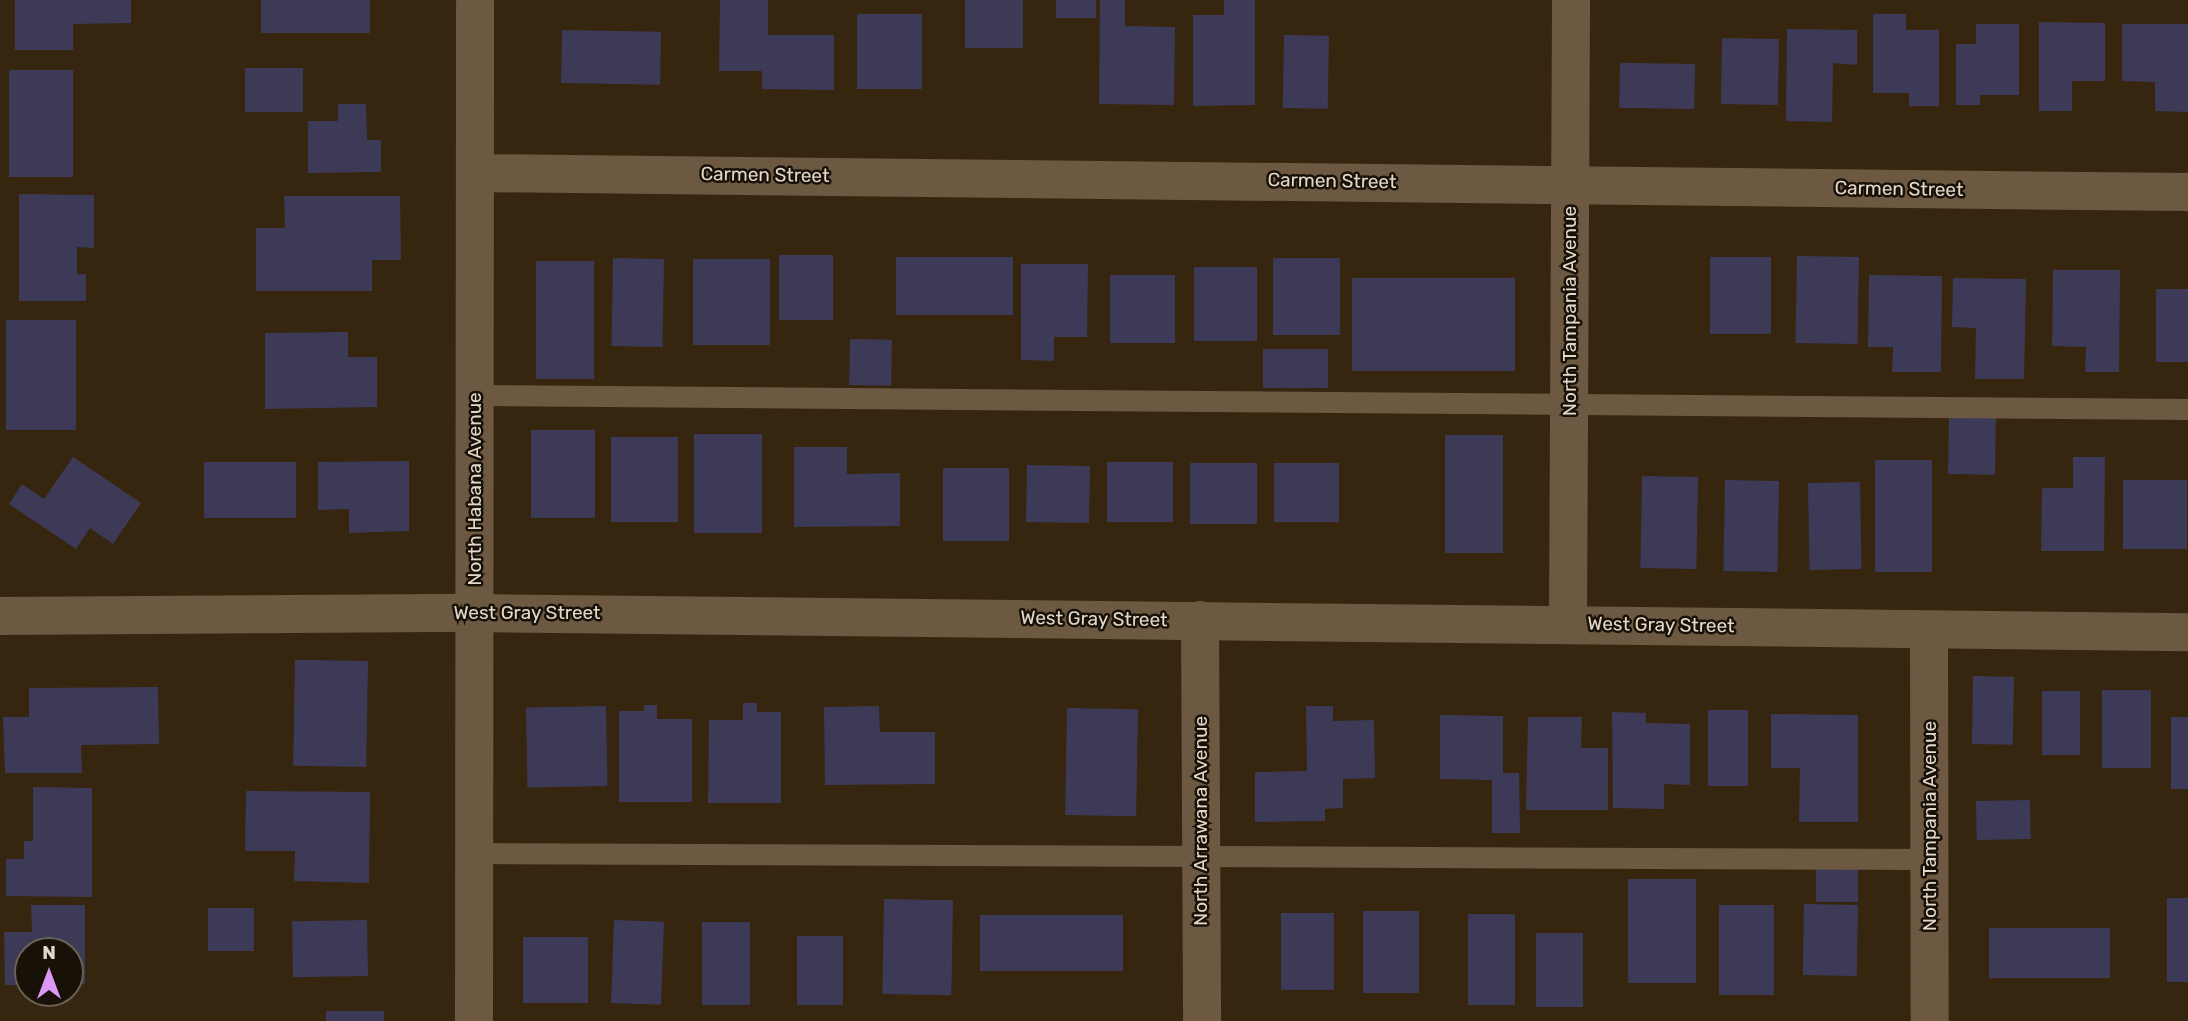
<!DOCTYPE html>
<html>
<head>
<meta charset="utf-8">
<style>
  body { margin:0 }
  #map { position:relative; width:2188px; height:1021px; overflow:hidden; background:#37260f; font-family:Rubik,sans-serif }
  div>[style] { position:absolute }
  .building>* { inset:0; background:#3c3a57; transform-origin:0 0 }
  .lane>* { height:21px; margin:-10.5px; padding:0 10.5px; transform-origin:10.5px; border-radius:10.5px; background:#6d5942 }
  .street>* { height:38px; margin:-19px; padding:0 19px; transform-origin:19px; border-radius:19px; background:#6d5942 }
  span { translate:-50% -50%; white-space:nowrap; text-align:center; line-height:1.15; -webkit-text-stroke:5px #181107; paint-order:stroke }
  .street-label { font-size:19px; color:#e3d8cb }
  .north { position:absolute; left:14px; top:937px; width:70px; height:70px; box-sizing:border-box; background:#181107; border:2px solid #696155; border-radius:50%; rotate:0deg; font-size:19px; font-weight:700; line-height:28px; text-align:center; color:#e3d8cb }
  .north::after { content:''; display:block; margin:auto; width:24px; height:32px; background:#dc99f4; clip-path:polygon(50% 0,100% 100%,50% 72%,0 100%) }
</style>
</head>
<body>
<div id="map">
  <div class="building">
    <i style="clip-path:polygon(15px 0,131px 0,131px 23px,73px 24px,73px 50px,15px 50px)"></i>
    <i style="left:261px;top:0;width:109px;height:33px"></i>
    <i style="clip-path:polygon(720px 0,768px 0,768px 35px,834px 35px,834px 90px,762px 89px,762px 71px,719px 71px)"></i>
    <i style="left:965px;top:0;width:58px;height:48px"></i>
    <i style="left:1056px;top:0;width:40px;height:18px"></i>
    <i style="clip-path:polygon(1100px 0,1125px 0,1125px 26px,1175px 27px,1174px 105px,1099px 104px)"></i>
    <i style="clip-path:polygon(1224px 0,1255px 0,1255px 105px,1193px 106px,1193px 15px,1224px 15px)"></i>
    <i style="left:857px;top:14px;width:65px;height:75px"></i>
    <i style="clip-path:polygon(1873px 14px,1906px 14px,1906px 30px,1939px 30px,1939px 106px,1909px 106px,1909px 93px,1873px 93px)"></i>
    <i style="clip-path:polygon(2039px 22px,2105px 23px,2105px 81px,2072px 81px,2072px 111px,2039px 111px)"></i>
    <i style="clip-path:polygon(1976px 24px,2019px 24px,2019px 95px,1980px 95px,1980px 105px,1956px 105px,1956px 44px,1976px 44px)"></i>
    <i style="clip-path:polygon(2122px 24px,2188px 24px,2188px 112px,2155px 111px,2155px 82px,2122px 81px)"></i>
    <i style="clip-path:polygon(1787px 29px,1857px 30px,1857px 65px,1833px 63px,1832px 122px,1786px 121px)"></i>
    <i style="left:562px;top:30px;width:99px;height:53px;rotate:1deg"></i>
    <i style="left:1284px;top:35px;width:45px;height:73px;rotate:1deg"></i>
    <i style="left:1722px;top:38px;width:57px;height:66px;rotate:1deg"></i>
    <i style="left:1695px;top:64px;width:45px;height:75px;rotate:91deg"></i>
    <i style="left:245px;top:68px;width:58px;height:44px"></i>
    <i style="left:9px;top:70px;width:64px;height:107px"></i>
    <i style="clip-path:polygon(338px 104px,366px 104px,367px 140px,381px 140px,381px 172px,308px 173px,308px 121px,338px 121px)"></i>
    <i style="clip-path:polygon(19px 194px,94px 195px,94px 248px,77px 247px,77px 274px,86px 274px,86px 301px,19px 301px)"></i>
    <i style="clip-path:polygon(284px 196px,400px 196px,401px 260px,372px 260px,372px 291px,256px 291px,256px 228px,285px 228px)"></i>
    <i style="left:779px;top:255px;width:54px;height:65px"></i>
    <i style="left:1797px;top:256px;width:62px;height:87px;rotate:1deg"></i>
    <i style="left:896px;top:257px;width:117px;height:58px"></i>
    <i style="left:1710px;top:257px;width:61px;height:77px"></i>
    <i style="left:613px;top:258px;width:51px;height:88px;rotate:1deg"></i>
    <i style="left:1273px;top:258px;width:67px;height:77px"></i>
    <i style="left:770px;top:259px;width:86px;height:77px;rotate:90deg"></i>
    <i style="left:536px;top:261px;width:58px;height:118px"></i>
    <i style="clip-path:polygon(1021px 264px,1088px 264px,1087px 337px,1054px 337px,1054px 361px,1021px 360px)"></i>
    <i style="left:1194px;top:267px;width:63px;height:74px"></i>
    <i style="clip-path:polygon(2053px 270px,2120px 270px,2119px 372px,2085px 372px,2086px 347px,2052px 346px)"></i>
    <i style="left:1110px;top:275px;width:65px;height:68px"></i>
    <i style="clip-path:polygon(1869px 275px,1942px 276px,1941px 372px,1892px 372px,1893px 347px,1868px 347px)"></i>
    <i style="left:1352px;top:278px;width:163px;height:93px"></i>
    <i style="clip-path:polygon(1953px 278px,2026px 279px,2024px 379px,1975px 379px,1976px 328px,1952px 327px)"></i>
    <i style="left:2156px;top:289px;width:32px;height:73px"></i>
    <i style="left:6px;top:320px;width:70px;height:110px"></i>
    <i style="clip-path:polygon(348px 332px,348px 357px,377px 357px,377px 407px,265px 409px,265px 333px)"></i>
    <i style="left:850px;top:339px;width:42px;height:46px;rotate:1deg"></i>
    <i style="left:1263px;top:349px;width:65px;height:39px"></i>
    <i style="left:1949px;top:414px;width:47px;height:60px;rotate:1deg"></i>
    <i style="left:531px;top:430px;width:64px;height:88px"></i>
    <i style="left:694px;top:434px;width:68px;height:99px"></i>
    <i style="left:1445px;top:435px;width:58px;height:118px"></i>
    <i style="left:611px;top:437px;width:67px;height:85px"></i>
    <i style="clip-path:polygon(794px 447px,847px 447px,847px 474px,900px 473px,900px 526px,794px 527px)"></i>
    <i style="clip-path:polygon(73px 457px,141px 503px,113px 544px,90px 528px,76px 549px,9px 504px,22px 484px,44px 499px)"></i>
    <i style="clip-path:polygon(2073px 457px,2105px 457px,2104px 551px,2041px 551px,2042px 488px,2073px 488px)"></i>
    <i style="left:1875px;top:460px;width:57px;height:112px"></i>
    <i style="clip-path:polygon(409px 461px,409px 531px,349px 533px,349px 509px,318px 510px,318px 462px)"></i>
    <i style="left:204px;top:462px;width:92px;height:56px"></i>
    <i style="left:1107px;top:462px;width:66px;height:60px"></i>
    <i style="left:1190px;top:463px;width:67px;height:61px"></i>
    <i style="left:1274px;top:463px;width:65px;height:59px"></i>
    <i style="left:1027px;top:465px;width:63px;height:57px;rotate:1deg"></i>
    <i style="left:943px;top:468px;width:66px;height:73px"></i>
    <i style="left:1642px;top:476px;width:56px;height:92px;rotate:1deg"></i>
    <i style="left:1725px;top:480px;width:54px;height:91px;rotate:1deg"></i>
    <i style="left:2187px;top:480px;width:69px;height:64px;rotate:90deg"></i>
    <i style="left:1860px;top:482px;width:87px;height:52px;rotate:89deg"></i>
    <i style="left:368px;top:661px;width:106px;height:73px;rotate:91deg"></i>
    <i style="left:1973px;top:676px;width:41px;height:68px;rotate:1deg"></i>
    <i style="clip-path:polygon(158px 687px,159px 744px,81px 745px,82px 773px,5px 773px,3px 717px,29px 717px,29px 688px)"></i>
    <i style="left:2102px;top:690px;width:49px;height:78px"></i>
    <i style="left:2042px;top:691px;width:38px;height:64px"></i>
    <i style="clip-path:polygon(743px 703px,757px 703px,757px 712px,781px 712px,781px 803px,708px 803px,709px 720px,743px 720px)"></i>
    <i style="clip-path:polygon(644px 705px,657px 705px,657px 719px,692px 719px,692px 802px,619px 802px,619px 711px,644px 711px)"></i>
    <i style="left:606px;top:706px;width:80px;height:80px;rotate:89deg"></i>
    <i style="clip-path:polygon(879px 706px,880px 732px,935px 732px,935px 784px,825px 785px,824px 707px)"></i>
    <i style="clip-path:polygon(1306px 706px,1333px 706px,1333px 721px,1374px 720px,1375px 778px,1343px 779px,1343px 808px,1325px 809px,1325px 821px,1255px 822px,1255px 772px,1307px 771px)"></i>
    <i style="left:1067px;top:708px;width:71px;height:107px;rotate:1deg"></i>
    <i style="left:1708px;top:710px;width:40px;height:76px"></i>
    <i style="clip-path:polygon(1612px 712px,1646px 713px,1646px 723px,1690px 724px,1690px 785px,1664px 784px,1664px 809px,1613px 808px)"></i>
    <i style="clip-path:polygon(1771px 714px,1858px 715px,1858px 822px,1799px 822px,1800px 768px,1771px 768px)"></i>
    <i style="clip-path:polygon(1440px 715px,1503px 716px,1503px 773px,1519px 773px,1520px 833px,1492px 833px,1492px 780px,1440px 779px)"></i>
    <i style="clip-path:polygon(1528px 717px,1582px 717px,1581px 748px,1608px 748px,1608px 810px,1526px 810px)"></i>
    <i style="left:2171px;top:717px;width:17px;height:72px"></i>
    <i style="clip-path:polygon(33px 787px,92px 788px,92px 897px,6px 896px,6px 859px,24px 859px,24px 841px,33px 841px)"></i>
    <i style="clip-path:polygon(246px 791px,370px 792px,369px 883px,294px 881px,295px 851px,245px 851px)"></i>
    <i style="left:2030px;top:800px;width:39px;height:54px;rotate:89deg"></i>
    <i style="left:1816px;top:863px;width:42px;height:39px"></i>
    <i style="left:1628px;top:879px;width:68px;height:104px"></i>
    <i style="left:2167px;top:898px;width:21px;height:84px"></i>
    <i style="left:884px;top:899px;width:69px;height:95px;rotate:1deg"></i>
    <i style="left:1804px;top:904px;width:54px;height:71px;rotate:1deg"></i>
    <i style="clip-path:polygon(31px 905px,85px 905px,85px 984px,70px 984px,70px 951px,28px 951px,28px 985px,5px 985px,4px 932px,32px 932px)"></i>
    <i style="left:1719px;top:905px;width:55px;height:90px"></i>
    <i style="left:254px;top:908px;width:43px;height:46px;rotate:90deg"></i>
    <i style="left:1363px;top:911px;width:56px;height:82px"></i>
    <i style="left:1281px;top:913px;width:53px;height:77px"></i>
    <i style="left:1468px;top:914px;width:47px;height:91px"></i>
    <i style="left:1123px;top:915px;width:56px;height:143px;rotate:90deg"></i>
    <i style="left:367px;top:920px;width:56px;height:75px;rotate:89deg"></i>
    <i style="left:614px;top:920px;width:50px;height:83px;rotate:2deg"></i>
    <i style="left:702px;top:922px;width:48px;height:83px"></i>
    <i style="left:1989px;top:928px;width:121px;height:50px"></i>
    <i style="left:1536px;top:933px;width:47px;height:74px"></i>
    <i style="left:797px;top:936px;width:46px;height:69px"></i>
    <i style="left:523px;top:937px;width:65px;height:66px"></i>
    <i style="left:326px;top:1011px;width:58px;height:10px"></i>
  </div>
  <div class="lane">
    <i style="left:475px;top:395px;width:1713px;rotate:0.47deg"></i>
    <i style="left:474px;top:853px;width:1457px;rotate:0.24deg"></i>
  </div>
  <div class="street">
    <i style="left:476px;top:173px;width:1712px;rotate:0.64deg"></i>
    <i style="left:0;top:616px;width:474px;rotate:-0.4deg"></i>
    <i style="left:474px;top:613px;width:1714px;rotate:0.64deg"></i>
    <i style="left:1200px;top:620px;width:401px;rotate:89.7deg"></i>
    <i style="left:1568px;top:623px;width:623px;rotate:-89.72deg"></i>
    <i style="left:1929px;top:630px;width:391px;rotate:89.9deg"></i>
    <i style="left:474px;top:1021px;width:1021px;rotate:-89.94deg"></i>
  </div>
  <div class="street-label">
    <span style="left:765px;top:175px;rotate:1deg">Carmen Street</span>
    <span style="left:1332px;top:181px;rotate:1deg">Carmen Street</span>
    <span style="left:1899px;top:189px;rotate:1deg">Carmen Street</span>
    <span style="left:1570px;top:311px;rotate:-90deg">North Tampania Avenue</span>
    <span style="left:475px;top:489px;rotate:-90deg">North Habana Avenue</span>
    <span style="left:527px;top:613px">West Gray Street</span>
    <span style="left:1094px;top:619px;rotate:1deg">West Gray Street</span>
    <span style="left:1661px;top:625px;rotate:1deg">West Gray Street</span>
    <span style="left:1201px;top:821px;rotate:-90deg">North Arrawana Avenue</span>
    <span style="left:1930px;top:826px;rotate:-90deg">North Tampania Avenue</span>
  </div>
  <div class="north">N</div>
</div>
</body>
</html>
